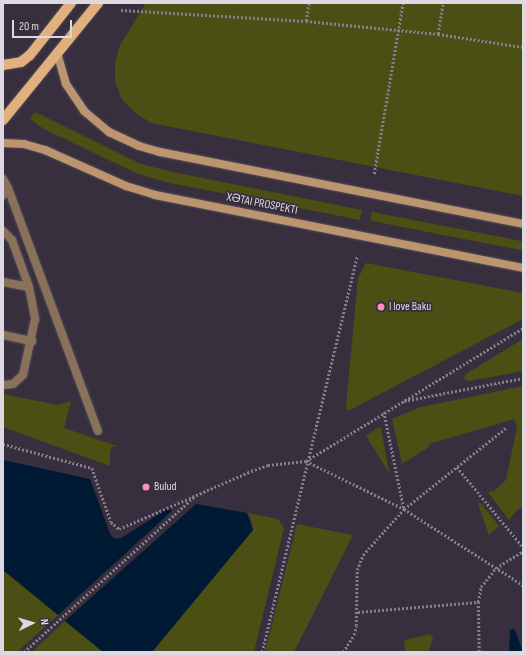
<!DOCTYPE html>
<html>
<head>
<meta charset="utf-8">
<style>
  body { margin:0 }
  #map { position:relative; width:526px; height:655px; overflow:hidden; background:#372f3d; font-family:"Sofia Sans Condensed",sans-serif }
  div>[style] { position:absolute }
  .green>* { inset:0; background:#4b4f14; transform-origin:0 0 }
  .water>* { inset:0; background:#001a34 }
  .path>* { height:2.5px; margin-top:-1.25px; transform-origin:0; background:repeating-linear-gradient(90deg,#867f8b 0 2px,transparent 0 4px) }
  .roads { filter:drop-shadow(0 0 1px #554d5b) drop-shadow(0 0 1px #554d5b) }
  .lane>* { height:8px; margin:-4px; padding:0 4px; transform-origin:4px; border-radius:4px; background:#8a725a }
  .secondary>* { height:8px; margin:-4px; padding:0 4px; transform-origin:4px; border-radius:4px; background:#bc956e }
  .primary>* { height:10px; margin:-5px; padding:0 5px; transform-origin:5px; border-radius:5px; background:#e2b07d }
  .dots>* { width:11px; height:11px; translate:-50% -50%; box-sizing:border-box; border:2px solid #372f3d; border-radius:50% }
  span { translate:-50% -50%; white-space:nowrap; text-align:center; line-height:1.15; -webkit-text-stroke:3.5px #372f3d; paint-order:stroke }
  .street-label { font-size:12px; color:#ddd8e1 }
  .poi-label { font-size:12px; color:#ddd8e1 }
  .left { translate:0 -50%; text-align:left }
  .frame { position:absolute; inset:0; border:4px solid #ddd8e1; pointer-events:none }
  .north { position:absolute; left:12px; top:603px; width:40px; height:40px; -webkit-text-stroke:3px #372f3d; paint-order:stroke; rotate:85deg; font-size:11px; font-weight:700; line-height:16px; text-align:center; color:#ddd8e1 }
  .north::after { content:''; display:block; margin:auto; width:14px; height:18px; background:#ddd8e1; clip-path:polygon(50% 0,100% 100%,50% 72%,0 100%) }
  .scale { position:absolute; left:12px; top:20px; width:60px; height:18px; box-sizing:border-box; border:2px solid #ddd8e1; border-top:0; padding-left:5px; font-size:12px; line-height:14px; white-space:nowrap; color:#ddd8e1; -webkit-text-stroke:3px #372f3d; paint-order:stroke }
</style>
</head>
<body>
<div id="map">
  <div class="green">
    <i style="clip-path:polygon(146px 3px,523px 3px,523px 196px,151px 123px,134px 112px,122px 99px,115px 82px,115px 63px,120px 45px)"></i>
    <i style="clip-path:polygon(35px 112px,141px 164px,173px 172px,362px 210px,360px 220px,170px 183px,138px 174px,44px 129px,30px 119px)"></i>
    <i style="left:372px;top:212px;width:154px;height:9px;rotate:11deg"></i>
    <i style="clip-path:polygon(366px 263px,523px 293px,523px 319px,348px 411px,346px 406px,358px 278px)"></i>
    <i style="clip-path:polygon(523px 339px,523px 371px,469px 381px,464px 379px,466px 374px)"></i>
    <i style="clip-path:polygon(523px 386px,523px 507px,518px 509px,509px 520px,488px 492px,494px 491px,506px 480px,517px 427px,514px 419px,429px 444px,429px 447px,402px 464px,392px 419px,421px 407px)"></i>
    <i style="clip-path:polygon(3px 394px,58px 405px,71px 401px,64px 428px,117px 446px,112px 447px,110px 451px,110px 466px,3px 427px)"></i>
    <i style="clip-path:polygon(379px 427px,381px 428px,389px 473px,366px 436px)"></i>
    <i style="clip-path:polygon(480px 502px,499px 526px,489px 535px,478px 504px)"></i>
    <i style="clip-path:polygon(247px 513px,278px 519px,284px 528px,254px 652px,152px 652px,253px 530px,251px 518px)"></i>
    <i style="clip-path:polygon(297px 524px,353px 535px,294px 652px,265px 652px)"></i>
    <i style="clip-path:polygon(3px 570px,58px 615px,17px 652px,3px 652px)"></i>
    <i style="clip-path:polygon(65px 621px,103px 652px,32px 652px)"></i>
    <i style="clip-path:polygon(430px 634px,433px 638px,428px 652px,405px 652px,404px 640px)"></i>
  </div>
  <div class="water">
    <i style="clip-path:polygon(3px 460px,90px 479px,110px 534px,115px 539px,121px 538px,169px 508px,172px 511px,58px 615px,3px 570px)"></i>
    <i style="clip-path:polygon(196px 504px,247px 513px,253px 530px,152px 652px,103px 652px,65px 621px)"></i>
    <i style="clip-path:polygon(514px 629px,515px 630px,523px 652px,509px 652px,510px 630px)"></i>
  </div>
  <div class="path">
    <i style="left:121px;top:10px;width:185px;rotate:3.4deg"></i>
    <i style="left:306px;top:21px;width:133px;rotate:5.6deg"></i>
    <i style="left:438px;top:34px;width:86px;rotate:8.7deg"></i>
    <i style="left:306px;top:21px;width:18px;rotate:-81deg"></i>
    <i style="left:438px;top:34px;width:31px;rotate:-81deg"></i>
    <i style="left:374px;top:174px;width:173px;rotate:-80.4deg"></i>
    <i style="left:404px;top:401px;width:121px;rotate:-10.9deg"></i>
    <i style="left:384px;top:412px;width:99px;rotate:78.3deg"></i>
    <i style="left:3px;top:444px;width:92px;rotate:15.1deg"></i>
    <i style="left:92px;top:468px;width:57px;rotate:70.6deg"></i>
    <i style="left:111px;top:522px;width:11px;rotate:41deg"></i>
    <i style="left:119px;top:529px;width:144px;rotate:-23.7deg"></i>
    <i style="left:251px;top:471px;width:18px;rotate:-19deg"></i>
    <i style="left:268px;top:465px;width:38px;rotate:-6deg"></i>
    <i style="left:306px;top:461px;width:109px;rotate:26.1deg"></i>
    <i style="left:404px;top:509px;width:141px;rotate:32.6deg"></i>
    <i style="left:306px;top:461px;width:255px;rotate:-31.5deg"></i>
    <i style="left:457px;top:467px;width:104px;rotate:50.5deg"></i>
    <i style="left:358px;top:612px;width:120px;rotate:-4.8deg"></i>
    <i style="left:24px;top:652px;width:231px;rotate:-42.4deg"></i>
    <i style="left:262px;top:652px;width:407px;rotate:-76.5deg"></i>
    <i style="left:343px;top:652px;width:20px;rotate:-57deg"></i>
    <i style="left:354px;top:635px;width:9px;rotate:-77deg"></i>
    <i style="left:356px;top:626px;width:56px;rotate:-89deg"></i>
    <i style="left:357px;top:570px;width:16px;rotate:-68deg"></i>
    <i style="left:363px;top:555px;width:62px;rotate:-48.3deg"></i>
    <i style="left:404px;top:509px;width:130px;rotate:-38.5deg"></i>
    <i style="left:479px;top:652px;width:50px;rotate:-91.1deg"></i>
    <i style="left:478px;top:602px;width:15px;rotate:-79deg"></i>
    <i style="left:481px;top:587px;width:24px;rotate:-52deg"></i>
    <i style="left:496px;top:568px;width:32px;rotate:-32deg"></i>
  </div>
  <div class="roads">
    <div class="lane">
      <i style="left:3px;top:179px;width:10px;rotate:61deg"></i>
      <i style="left:8px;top:188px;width:9px;rotate:126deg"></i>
      <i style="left:8px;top:188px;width:259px;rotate:69.7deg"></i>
      <i style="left:3px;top:231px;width:13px;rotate:45deg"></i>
      <i style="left:12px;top:240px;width:50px;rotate:70.1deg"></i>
      <i style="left:29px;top:287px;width:33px;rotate:79deg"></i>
      <i style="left:35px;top:319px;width:57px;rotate:102.1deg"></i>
      <i style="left:23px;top:375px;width:13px;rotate:138deg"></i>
      <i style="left:13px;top:384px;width:10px;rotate:174deg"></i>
      <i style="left:3px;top:282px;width:26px;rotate:11deg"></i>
      <i style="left:3px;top:335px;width:30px;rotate:12deg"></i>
    </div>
    <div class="secondary">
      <i style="left:58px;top:56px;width:29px;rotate:74deg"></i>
      <i style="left:66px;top:84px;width:32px;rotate:56deg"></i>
      <i style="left:84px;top:111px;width:33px;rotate:40deg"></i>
      <i style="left:109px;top:132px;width:33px;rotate:25deg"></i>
      <i style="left:139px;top:146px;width:22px;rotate:16deg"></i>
      <i style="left:160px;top:152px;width:370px;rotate:11.2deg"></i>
      <i style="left:3px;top:143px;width:21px;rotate:3deg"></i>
      <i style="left:24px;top:144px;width:22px;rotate:16deg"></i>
      <i style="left:45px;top:150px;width:89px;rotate:24deg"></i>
      <i style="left:126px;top:186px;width:30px;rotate:17deg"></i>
      <i style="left:155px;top:195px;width:375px;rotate:11.2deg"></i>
    </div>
    <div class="primary">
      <i style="left:3px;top:65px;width:18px;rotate:-9deg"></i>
      <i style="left:21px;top:62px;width:11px;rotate:-38deg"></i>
      <i style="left:30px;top:55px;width:66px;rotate:-51.7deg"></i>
      <i style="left:3px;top:120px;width:151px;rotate:-50.9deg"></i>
    </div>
  </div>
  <div class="dots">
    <i style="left:381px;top:307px;background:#fe8ebd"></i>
    <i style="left:146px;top:487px;background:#fe8ebd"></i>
  </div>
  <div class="street-label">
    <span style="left:262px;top:204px;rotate:11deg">XƏTAI PROSPEKTI</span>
  </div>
  <div class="poi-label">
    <span class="left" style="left:389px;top:307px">I love Baku</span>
    <span class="left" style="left:154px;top:487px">Bulud</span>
  </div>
  <div class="frame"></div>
  <div class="north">N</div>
  <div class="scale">20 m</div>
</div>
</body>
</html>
